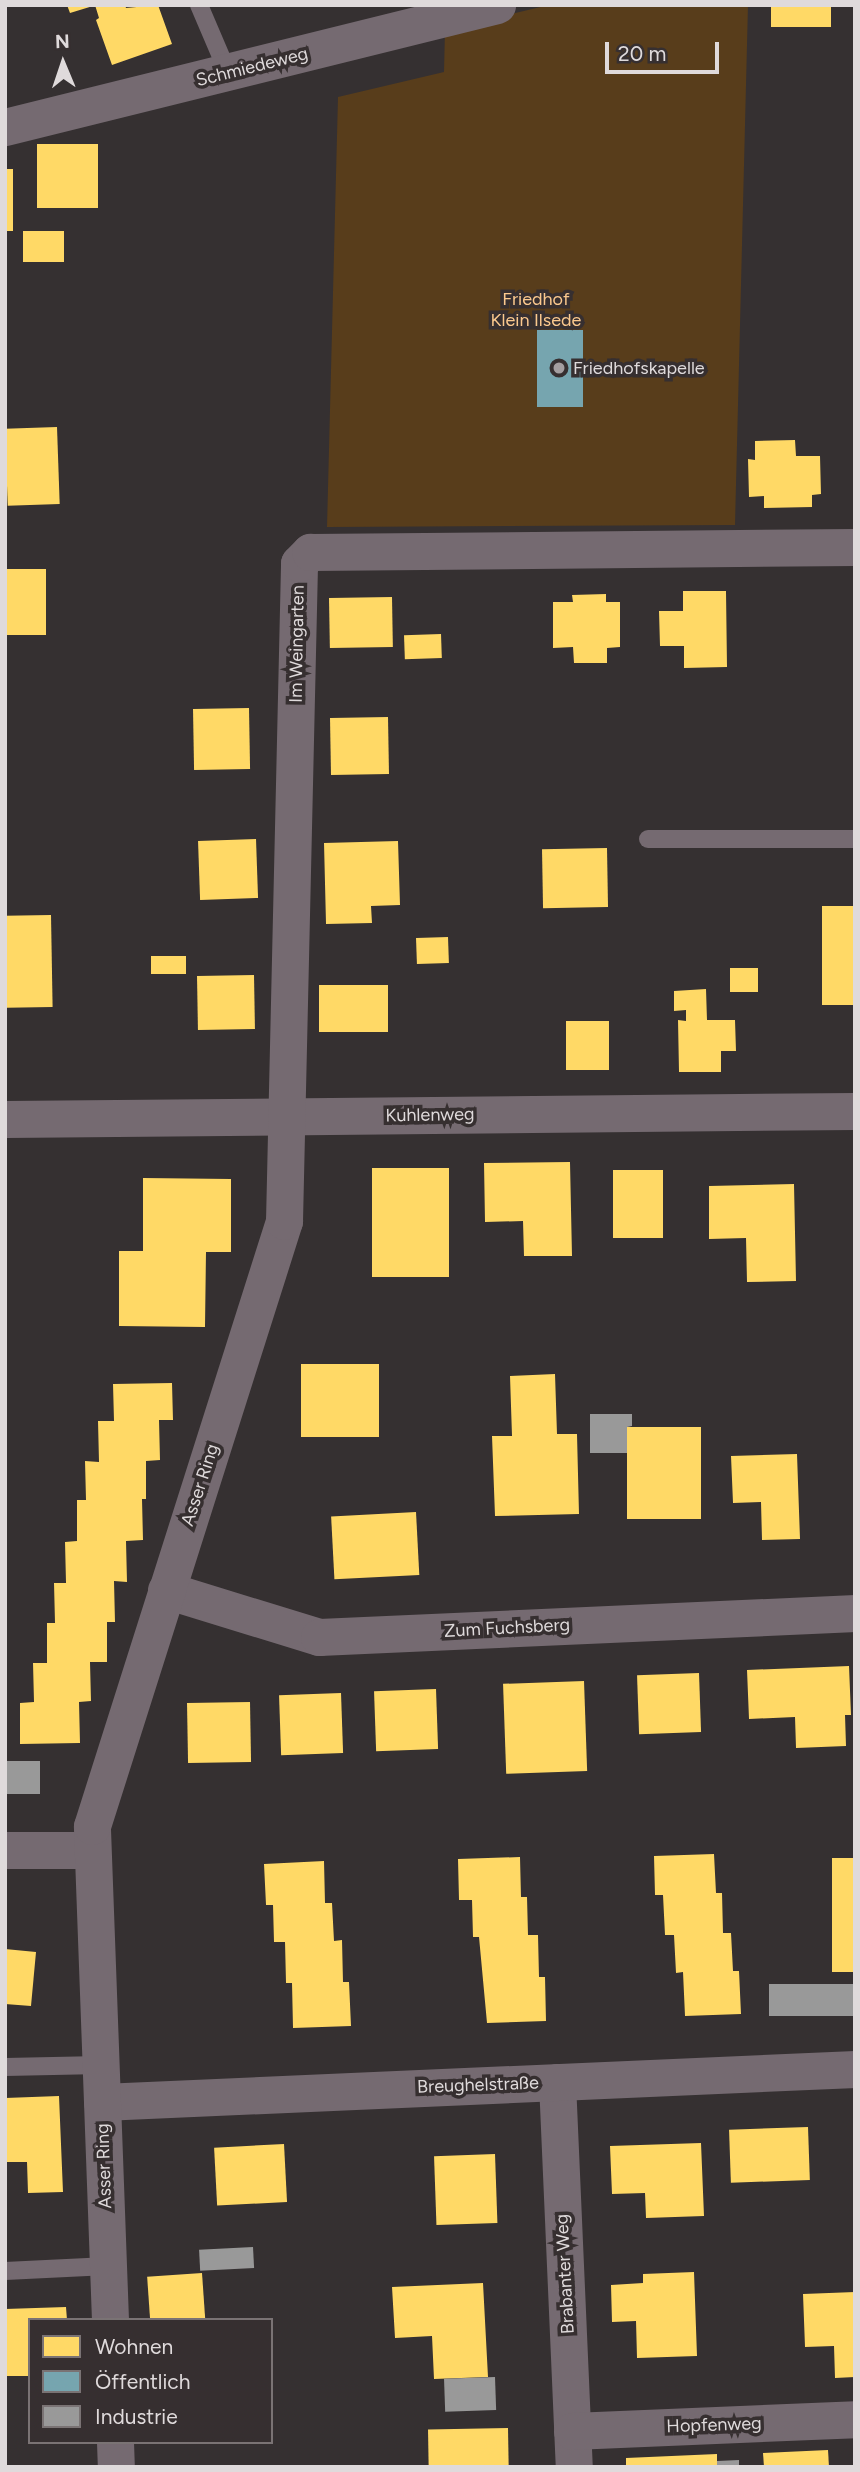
<!DOCTYPE html>
<html>
<head>
<meta charset="utf-8">
<style>
  body { margin:0 }
  #map { position:relative; width:860px; height:2472px; overflow:hidden; background:#353031; font-family:Figtree,sans-serif }
  div>[style] { position:absolute }
  .green>* { inset:0; background:#583d1b }
  .homes>* { inset:0; background:#ffd966; transform-origin:0 0 }
  .public>* { inset:0; background:#76a5af; transform-origin:0 0 }
  .industry>* { inset:0; background:#999; transform-origin:0 0 }
  .service>* { height:18px; margin:-9px; padding:0 9px; transform-origin:9px; border-radius:9px; background:#756a71 }
  .minor>* { height:37px; margin:-18.5px; padding:0 18.5px; transform-origin:18.5px; border-radius:18.5px; background:#756a71 }
  .dots>* { width:19px; height:19px; translate:-50% -50%; box-sizing:border-box; border:4px solid #362f30; border-radius:50% }
  span { translate:-50% -50%; white-space:nowrap; text-align:center; line-height:1.15; -webkit-text-stroke:7px #362f30; paint-order:stroke }
  .street-label { font-size:18px; color:#dfdadb }
  .park-label { font-size:18px; color:#fbc98e }
  .poi-label { font-size:18px; color:#dfdadb }
  .left { translate:0 -50%; text-align:left }
  .frame { position:absolute; inset:0; border:7px solid #dfdadb; pointer-events:none }
  .legend { position:absolute; left:28px; top:2318px; width:245px; height:126px; box-sizing:border-box; background:#362f30; border:2px solid #7a7374; margin:0; padding:9px 12px; list-style:none; font-size:21px; color:#dfdadb }
  .legend li { display:flex; align-items:center; gap:14px; height:35px }
  .legend b { width:35px; border:2px solid #7a7374 }
  .north { position:absolute; left:28px; top:28px; width:70px; height:70px; -webkit-text-stroke:5px #362f30; paint-order:stroke; rotate:358deg; font-size:19px; font-weight:700; line-height:28px; text-align:center; color:#dfdadb }
  .north::after { content:''; display:block; margin:auto; width:24px; height:32px; background:#dfdadb; clip-path:polygon(50% 0,100% 100%,50% 72%,0 100%) }
  .scale { position:absolute; left:605px; top:42px; width:114px; height:32px; box-sizing:border-box; border:4px solid #dfdadb; border-top:0; padding-left:9px; font-size:21px; line-height:24px; white-space:nowrap; color:#dfdadb; -webkit-text-stroke:5px #362f30; paint-order:stroke }
</style>
</head>
<body>
<div id="map">
  <div class="green">
    <i style="clip-path:polygon(549px 5px,748px 5px,735px 525px,327px 527px,338px 97px,444px 72px,445px 30px)"></i>
  </div>
  <div class="homes">
    <i style="clip-path:polygon(67px 5px,93px 5px,93px 6px,70px 13px)"></i>
    <i style="clip-path:polygon(95px 5px,125px 5px,126px 8px,158px 5px,172px 44px,112px 65px,96px 20px,99px 18px)"></i>
    <i style="left:771px;top:5px;width:60px;height:22px"></i>
    <i style="left:37px;top:144px;width:61px;height:64px"></i>
    <i style="left:5px;top:169px;width:8px;height:62px"></i>
    <i style="left:23px;top:231px;width:41px;height:31px"></i>
    <i style="left:57px;top:427px;width:77px;height:52px;rotate:88deg"></i>
    <i style="clip-path:polygon(795px 440px,796px 456px,820px 456px,821px 494px,812px 495px,812px 507px,764px 508px,764px 496px,749px 497px,748px 459px,755px 460px,755px 441px)"></i>
    <i style="left:46px;top:569px;width:66px;height:41px;rotate:90deg"></i>
    <i style="clip-path:polygon(683px 591px,726px 591px,727px 667px,684px 668px,684px 646px,660px 646px,659px 611px,683px 611px)"></i>
    <i style="clip-path:polygon(606px 594px,606px 602px,620px 602px,620px 647px,607px 648px,607px 663px,574px 663px,573px 647px,553px 648px,553px 602px,573px 602px,572px 595px)"></i>
    <i style="left:392px;top:597px;width:50px;height:63px;rotate:89deg"></i>
    <i style="left:441px;top:634px;width:24px;height:37px;rotate:88deg"></i>
    <i style="left:249px;top:708px;width:61px;height:56px;rotate:89deg"></i>
    <i style="left:388px;top:717px;width:57px;height:58px;rotate:89deg"></i>
    <i style="left:256px;top:839px;width:59px;height:58px;rotate:88deg"></i>
    <i style="clip-path:polygon(398px 841px,400px 905px,371px 906px,372px 923px,326px 924px,324px 843px)"></i>
    <i style="left:607px;top:848px;width:59px;height:65px;rotate:89deg"></i>
    <i style="left:822px;top:906px;width:33px;height:99px"></i>
    <i style="left:51px;top:915px;width:92px;height:46px;rotate:89deg"></i>
    <i style="left:448px;top:937px;width:26px;height:32px;rotate:88deg"></i>
    <i style="left:186px;top:956px;width:18px;height:35px;rotate:90deg"></i>
    <i style="left:730px;top:968px;width:28px;height:24px"></i>
    <i style="left:254px;top:975px;width:54px;height:57px;rotate:89deg"></i>
    <i style="left:388px;top:985px;width:47px;height:69px;rotate:90deg"></i>
    <i style="clip-path:polygon(706px 989px,707px 1020px,735px 1020px,736px 1051px,721px 1051px,721px 1072px,679px 1072px,678px 1020px,686px 1021px,686px 1010px,674px 1011px,674px 991px)"></i>
    <i style="left:609px;top:1021px;width:49px;height:43px;rotate:90deg"></i>
    <i style="clip-path:polygon(570px 1162px,572px 1256px,524px 1256px,523px 1221px,485px 1222px,484px 1163px)"></i>
    <i style="left:372px;top:1168px;width:77px;height:109px"></i>
    <i style="left:613px;top:1170px;width:50px;height:68px"></i>
    <i style="clip-path:polygon(143px 1178px,231px 1179px,231px 1252px,206px 1252px,205px 1327px,119px 1326px,119px 1251px,143px 1251px)"></i>
    <i style="clip-path:polygon(794px 1184px,796px 1281px,747px 1282px,746px 1238px,709px 1239px,709px 1186px)"></i>
    <i style="left:379px;top:1364px;width:73px;height:78px;rotate:90deg"></i>
    <i style="clip-path:polygon(555px 1374px,557px 1434px,577px 1434px,579px 1514px,495px 1516px,492px 1436px,512px 1436px,510px 1376px)"></i>
    <i style="clip-path:polygon(172px 1383px,173px 1420px,159px 1420px,160px 1460px,146px 1461px,146px 1499px,142px 1499px,143px 1540px,126px 1541px,127px 1582px,114px 1581px,115px 1622px,107px 1622px,107px 1662px,90px 1662px,91px 1701px,79px 1702px,80px 1743px,20px 1744px,20px 1703px,34px 1702px,33px 1663px,47px 1663px,47px 1623px,55px 1623px,54px 1583px,66px 1583px,65px 1542px,77px 1541px,77px 1500px,86px 1500px,85px 1461px,99px 1462px,98px 1421px,114px 1421px,113px 1384px)"></i>
    <i style="left:627px;top:1427px;width:74px;height:92px"></i>
    <i style="clip-path:polygon(797px 1454px,800px 1539px,762px 1540px,761px 1502px,733px 1503px,731px 1456px)"></i>
    <i style="left:416px;top:1512px;width:63px;height:85px;rotate:87deg"></i>
    <i style="clip-path:polygon(849px 1666px,851px 1715px,845px 1715px,846px 1746px,796px 1748px,795px 1717px,749px 1719px,747px 1670px)"></i>
    <i style="left:699px;top:1673px;width:59px;height:62px;rotate:88deg"></i>
    <i style="left:584px;top:1681px;width:90px;height:81px;rotate:88deg"></i>
    <i style="left:436px;top:1689px;width:60px;height:62px;rotate:88deg"></i>
    <i style="left:341px;top:1693px;width:60px;height:62px;rotate:88deg"></i>
    <i style="left:250px;top:1702px;width:60px;height:63px;rotate:89deg"></i>
    <i style="clip-path:polygon(714px 1854px,716px 1893px,722px 1893px,723px 1933px,731px 1933px,733px 1971px,739px 1971px,741px 2014px,685px 2016px,683px 1972px,676px 1973px,674px 1935px,665px 1935px,663px 1895px,655px 1895px,654px 1856px)"></i>
    <i style="clip-path:polygon(520px 1857px,521px 1897px,527px 1897px,528px 1935px,538px 1935px,539px 1977px,545px 1977px,546px 2021px,487px 2023px,479px 1937px,473px 1937px,472px 1900px,459px 1900px,458px 1859px)"></i>
    <i style="left:855px;top:1858px;width:114px;height:23px;rotate:90deg"></i>
    <i style="clip-path:polygon(324px 1861px,325px 1903px,332px 1903px,334px 1941px,342px 1940px,343px 1982px,349px 1982px,351px 2026px,293px 2028px,292px 1983px,286px 1983px,285px 1942px,274px 1942px,273px 1905px,266px 1905px,264px 1864px)"></i>
    <i style="clip-path:polygon(5px 1949px,36px 1952px,31px 2006px,5px 2004px)"></i>
    <i style="clip-path:polygon(59px 2096px,63px 2192px,28px 2193px,27px 2162px,5px 2162px,5px 2098px)"></i>
    <i style="left:808px;top:2127px;width:53px;height:79px;rotate:88deg"></i>
    <i style="clip-path:polygon(701px 2143px,704px 2216px,646px 2218px,645px 2193px,612px 2194px,610px 2146px)"></i>
    <i style="left:284px;top:2144px;width:58px;height:70px;rotate:87deg"></i>
    <i style="left:495px;top:2154px;width:69px;height:61px;rotate:88deg"></i>
    <i style="clip-path:polygon(694px 2272px,697px 2356px,637px 2358px,636px 2321px,612px 2322px,611px 2285px,643px 2283px,643px 2274px)"></i>
    <i style="left:202px;top:2273px;width:47px;height:55px;rotate:86deg"></i>
    <i style="clip-path:polygon(483px 2283px,488px 2377px,434px 2379px,432px 2336px,395px 2338px,392px 2287px)"></i>
    <i style="clip-path:polygon(855px 2292px,855px 2377px,835px 2378px,834px 2346px,805px 2347px,803px 2294px)"></i>
    <i style="clip-path:polygon(66px 2307px,67px 2320px,30px 2320px,30px 2376px,6px 2376px,5px 2309px)"></i>
    <i style="left:508px;top:2428px;width:39px;height:80px;rotate:89deg"></i>
    <i style="clip-path:polygon(828px 2450px,829px 2467px,764px 2467px,763px 2453px)"></i>
    <i style="clip-path:polygon(717px 2454px,717px 2467px,626px 2467px,626px 2458px)"></i>
  </div>
  <div class="public">
    <i style="left:537px;top:330px;width:46px;height:77px"></i>
  </div>
  <div class="industry">
    <i style="clip-path:polygon(590px 1414px,632px 1414px,632px 1426px,627px 1427px,627px 1453px,590px 1453px)"></i>
    <i style="left:5px;top:1761px;width:35px;height:33px"></i>
    <i style="left:855px;top:1984px;width:32px;height:86px;rotate:90deg"></i>
    <i style="left:253px;top:2247px;width:21px;height:54px;rotate:87deg"></i>
    <i style="left:495px;top:2377px;width:33px;height:51px;rotate:88deg"></i>
    <i style="clip-path:polygon(739px 2460px,739px 2467px,717px 2467px,717px 2461px)"></i>
  </div>
  <div class="service">
    <i style="left:199px;top:5px;width:74px;rotate:66.9deg"></i>
    <i style="left:648px;top:839px;width:207px"></i>
    <i style="left:5px;top:2067px;width:96px;rotate:-1.2deg"></i>
    <i style="left:5px;top:2271px;width:103px;rotate:-2.8deg"></i>
  </div>
  <div class="minor">
    <i style="left:5px;top:127px;width:507px;rotate:-13.93deg"></i>
    <i style="left:5px;top:1119px;width:850px;rotate:-0.54deg"></i>
    <i style="left:166px;top:1590px;width:160px;rotate:17.1deg"></i>
    <i style="left:319px;top:1637px;width:537px;rotate:-2.56deg"></i>
    <i style="left:5px;top:1850px;width:87px"></i>
    <i style="left:557px;top:2082px;width:385px;rotate:87.5deg"></i>
    <i style="left:102px;top:2102px;width:754px;rotate:-2.51deg"></i>
    <i style="left:110px;top:2320px;width:494px;rotate:-92.1deg"></i>
    <i style="left:92px;top:1826px;width:635px;rotate:-72.39deg"></i>
    <i style="left:284px;top:1221px;width:658px;rotate:-88.69deg"></i>
    <i style="left:299px;top:563px;width:16px;rotate:-45deg"></i>
    <i style="left:310px;top:552px;width:545px;rotate:-0.53deg"></i>
    <i style="left:572px;top:2431px;width:283px;rotate:-2.4deg"></i>
    <i style="left:115px;top:2442px;width:25px;rotate:88deg"></i>
  </div>
  <div class="dots">
    <i style="left:559px;top:368px;background:#a49ea0"></i>
  </div>
  <div class="street-label">
    <span style="left:252px;top:67px;rotate:-14deg">Schmiedeweg</span>
    <span style="left:297px;top:644px;rotate:-89deg">Im Weingarten</span>
    <span style="left:430px;top:1115px;rotate:-1deg">Kuhlenweg</span>
    <span style="left:200px;top:1485px;rotate:-72deg">Asser Ring</span>
    <span style="left:507px;top:1628px;rotate:-3deg">Zum Fuchsberg</span>
    <span style="left:478px;top:2085px;rotate:-2deg">Breughelstraße</span>
    <span style="left:104px;top:2166px;rotate:-92deg">Asser Ring</span>
    <span style="left:565px;top:2274px;rotate:-93deg">Brabanter Weg</span>
    <span style="left:714px;top:2425px;rotate:-2deg">Hopfenweg</span>
  </div>
  <div class="park-label">
    <span style="left:536px;top:310px">Friedhof<br>Klein Ilsede</span>
  </div>
  <div class="poi-label">
    <span class="left" style="left:573px;top:368px">Friedhofskapelle</span>
  </div>
  <div class="frame"></div>
  <ul class="legend">
  <li><b style="height:19px;background:#ffd966"></b>Wohnen</li>
  <li><b style="height:19px;background:#76a5af"></b>Öffentlich</li>
  <li><b style="height:19px;background:#999"></b>Industrie</li>
  </ul>
  <div class="north">N</div>
  <div class="scale">20 m</div>
</div>
</body>
</html>
